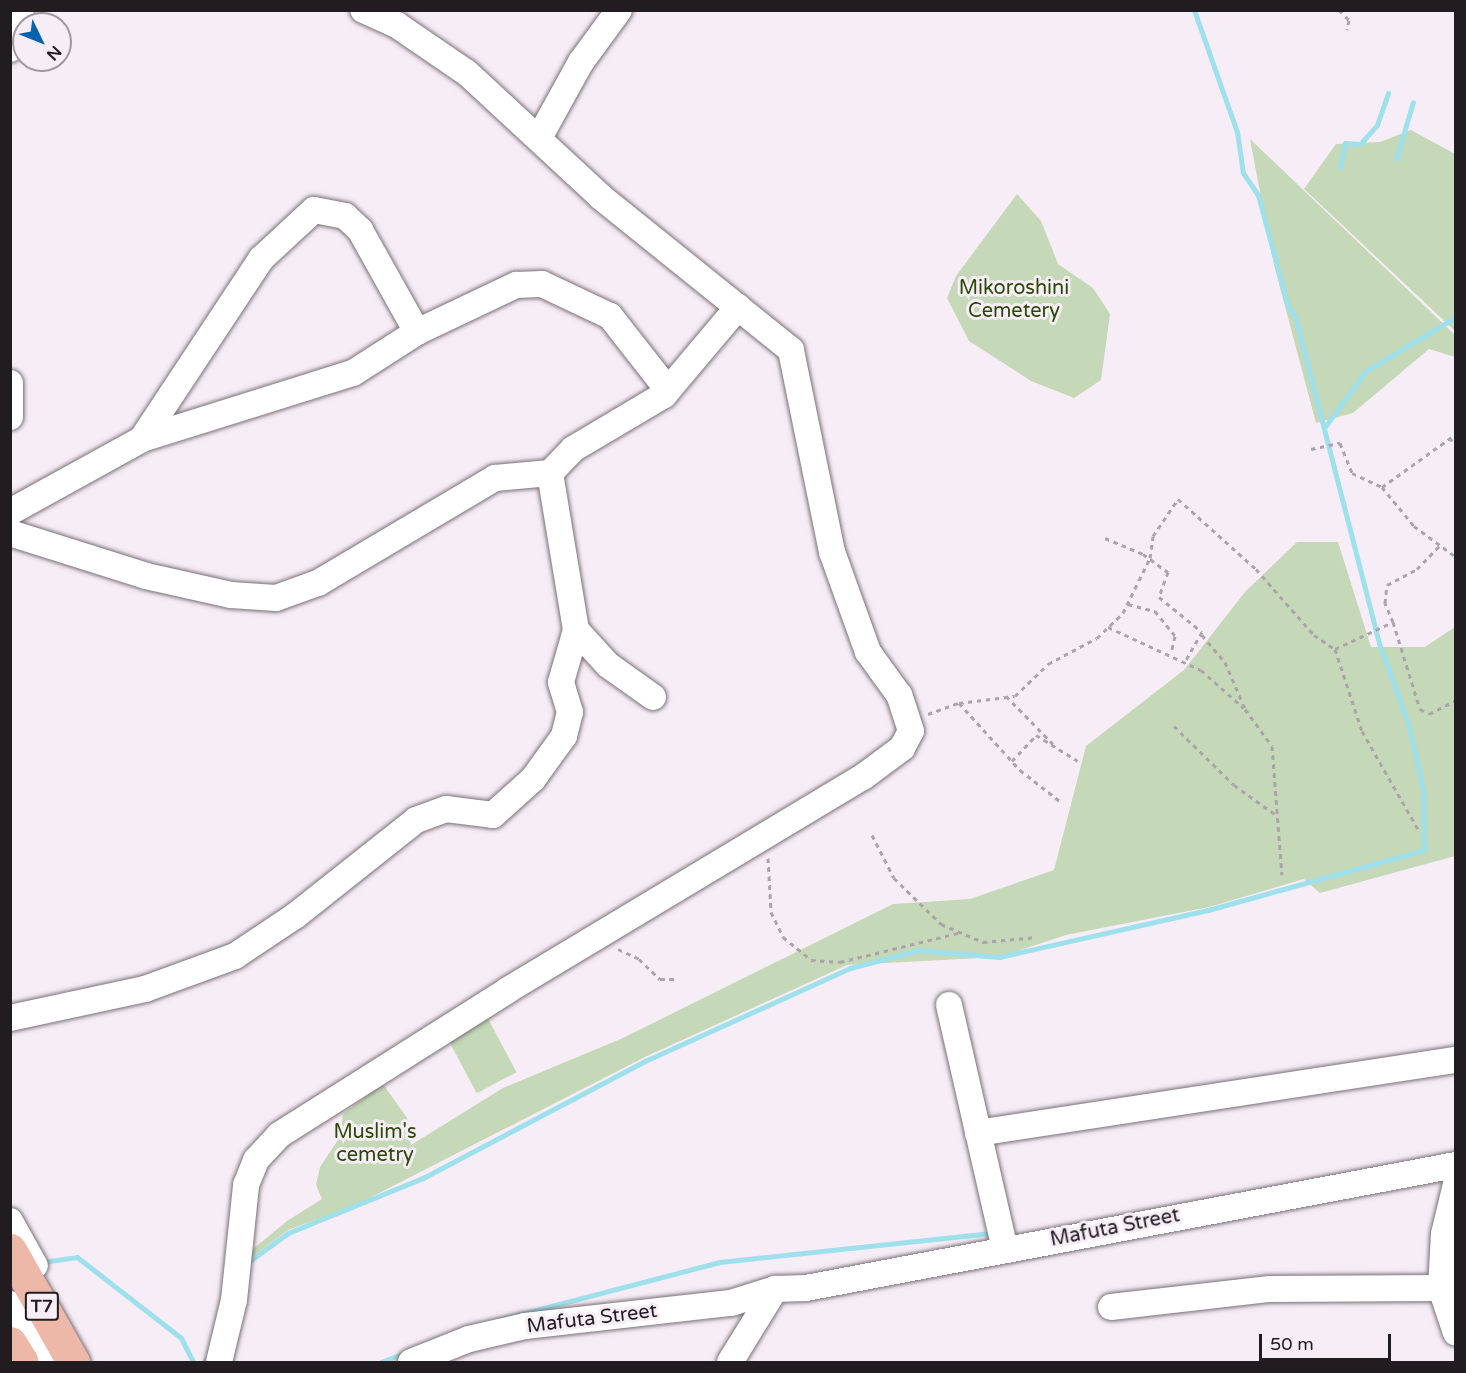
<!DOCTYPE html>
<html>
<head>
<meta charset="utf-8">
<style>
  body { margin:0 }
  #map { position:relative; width:1466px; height:1373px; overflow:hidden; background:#f7edf6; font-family:"Varela Round",sans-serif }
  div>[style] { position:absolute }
  .green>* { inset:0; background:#c5d8b7; transform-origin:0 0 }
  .stream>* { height:5px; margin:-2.5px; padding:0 2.5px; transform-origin:2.5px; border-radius:2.5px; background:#9ee0eb }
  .path>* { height:3px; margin-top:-1.5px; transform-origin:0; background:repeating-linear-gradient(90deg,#aca4ab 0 4.5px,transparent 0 9px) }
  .roads { filter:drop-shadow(0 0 2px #797078) drop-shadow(0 0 2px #797078) }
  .minor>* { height:26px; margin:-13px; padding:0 13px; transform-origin:13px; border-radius:13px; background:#fff }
  .highway>* { height:33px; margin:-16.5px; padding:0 16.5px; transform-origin:16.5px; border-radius:16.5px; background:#eeb8a8 }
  span { translate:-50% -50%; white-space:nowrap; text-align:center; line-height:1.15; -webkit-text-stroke:6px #f7edf6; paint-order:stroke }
  .shield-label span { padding:2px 4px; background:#f7edf6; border:2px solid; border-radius:4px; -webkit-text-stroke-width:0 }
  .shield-label { font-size:18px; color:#201c1f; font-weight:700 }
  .park-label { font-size:20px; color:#2a4905 }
  .street-label { font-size:20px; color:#201c1f }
  .frame { position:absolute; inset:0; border:12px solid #201c1f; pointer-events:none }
  .north { position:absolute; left:12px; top:12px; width:60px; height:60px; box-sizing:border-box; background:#f7edf6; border:2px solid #a199a0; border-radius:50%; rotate:133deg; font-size:16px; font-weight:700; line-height:24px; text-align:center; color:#201c1f }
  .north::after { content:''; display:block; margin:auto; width:21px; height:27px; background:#0561ae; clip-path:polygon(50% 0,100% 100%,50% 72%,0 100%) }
  .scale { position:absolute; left:1259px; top:1334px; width:132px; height:27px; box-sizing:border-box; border:3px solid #201c1f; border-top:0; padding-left:8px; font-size:18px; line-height:21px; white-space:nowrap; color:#201c1f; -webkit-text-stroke:4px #f7edf6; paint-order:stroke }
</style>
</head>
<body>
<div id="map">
  <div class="green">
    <i style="clip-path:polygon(1411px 130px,1455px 154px,1455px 331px,1304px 189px,1336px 144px,1380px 142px)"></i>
    <i style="clip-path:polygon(1250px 139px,1455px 335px,1455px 357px,1429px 349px,1353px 413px,1316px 423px,1274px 265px)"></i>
    <i style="clip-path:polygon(1017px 194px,1041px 221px,1058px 264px,1093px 288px,1110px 314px,1101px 380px,1074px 398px,1031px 381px,969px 341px,947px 298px,956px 276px)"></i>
    <i style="clip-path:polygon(1297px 542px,1338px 542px,1371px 647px,1425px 647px,1455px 627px,1455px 856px,1320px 893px,1304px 879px,1209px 907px,1066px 935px,999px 957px,847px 965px,645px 1057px,354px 1206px,288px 1230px,235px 1270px,236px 1263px,287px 1221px,322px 1199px,316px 1185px,320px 1167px,340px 1137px,343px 1114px,383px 1084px,407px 1118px,411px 1145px,503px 1088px,623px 1038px,893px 904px,970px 899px,1054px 870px,1086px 746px,1184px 670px,1245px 592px)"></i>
    <i style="left:485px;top:1013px;width:67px;height:45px;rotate:62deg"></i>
  </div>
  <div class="stream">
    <i style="left:1396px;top:159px;width:59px;rotate:-73.4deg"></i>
    <i style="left:1340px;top:168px;width:25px;rotate:-79deg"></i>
    <i style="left:1345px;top:143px;width:15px;rotate:4deg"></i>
    <i style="left:1360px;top:144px;width:25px;rotate:-48deg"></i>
    <i style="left:1377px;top:125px;width:34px;rotate:-71deg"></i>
    <i style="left:1324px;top:428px;width:71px;rotate:-53.6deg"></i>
    <i style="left:1366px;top:371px;width:105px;rotate:-31deg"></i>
    <i style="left:42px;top:1262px;width:35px;rotate:-8deg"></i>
    <i style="left:77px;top:1257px;width:132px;rotate:37.9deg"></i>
    <i style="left:181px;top:1338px;width:27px;rotate:63deg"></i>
    <i style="left:247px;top:1263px;width:51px;rotate:-36.2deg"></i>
    <i style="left:288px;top:1233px;width:146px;rotate:-22.2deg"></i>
    <i style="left:423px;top:1178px;width:251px;rotate:-27.8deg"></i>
    <i style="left:645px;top:1061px;width:225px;rotate:-24.4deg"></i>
    <i style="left:850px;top:968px;width:71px;rotate:-14.6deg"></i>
    <i style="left:919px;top:950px;width:80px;rotate:5deg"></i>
    <i style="left:999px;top:957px;width:214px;rotate:-12.7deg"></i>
    <i style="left:1208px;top:910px;width:224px;rotate:-15.5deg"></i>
    <i style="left:1424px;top:850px;width:61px;rotate:-90.9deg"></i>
    <i style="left:1423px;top:789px;width:65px;rotate:-102.5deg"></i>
    <i style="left:1409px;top:726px;width:88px;rotate:-109.9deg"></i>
    <i style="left:1379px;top:643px;width:338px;rotate:-104.4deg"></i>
    <i style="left:1295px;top:316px;width:11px;rotate:-128deg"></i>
    <i style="left:1288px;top:307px;width:116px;rotate:-105deg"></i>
    <i style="left:1258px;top:195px;width:27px;rotate:-124deg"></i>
    <i style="left:1243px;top:173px;width:41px;rotate:-98.3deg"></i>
    <i style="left:1237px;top:132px;width:129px;rotate:-109.4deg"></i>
    <i style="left:501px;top:1319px;width:226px;rotate:-14.6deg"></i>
    <i style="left:720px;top:1262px;width:275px;rotate:-6.1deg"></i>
    <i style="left:204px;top:1362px;width:10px;rotate:-53deg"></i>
    <i style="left:381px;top:1362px;width:26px;rotate:-21deg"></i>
  </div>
  <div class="path">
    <i style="left:1339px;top:10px;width:14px;rotate:45deg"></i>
    <i style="left:1349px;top:20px;width:10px;rotate:101deg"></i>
    <i style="left:1449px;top:438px;width:9px;rotate:41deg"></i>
    <i style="left:1311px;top:449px;width:30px;rotate:-12deg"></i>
    <i style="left:1340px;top:443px;width:32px;rotate:68deg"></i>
    <i style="left:1352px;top:473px;width:33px;rotate:25deg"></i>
    <i style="left:1382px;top:487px;width:50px;rotate:50.6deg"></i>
    <i style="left:1414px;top:526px;width:52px;rotate:36.4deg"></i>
    <i style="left:1382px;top:487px;width:91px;rotate:-35.6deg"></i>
    <i style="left:1105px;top:538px;width:41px;rotate:22.8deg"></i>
    <i style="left:1143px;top:554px;width:31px;rotate:36deg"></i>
    <i style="left:1168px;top:572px;width:27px;rotate:110deg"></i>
    <i style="left:1159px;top:597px;width:55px;rotate:39.1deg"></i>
    <i style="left:1202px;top:632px;width:34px;rotate:120deg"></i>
    <i style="left:1128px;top:604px;width:28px;rotate:15deg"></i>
    <i style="left:1155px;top:611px;width:32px;rotate:51deg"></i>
    <i style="left:1175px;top:636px;width:17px;rotate:103deg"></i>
    <i style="left:1393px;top:622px;width:21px;rotate:-113deg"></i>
    <i style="left:1385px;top:603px;width:18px;rotate:-84deg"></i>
    <i style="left:1387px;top:585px;width:34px;rotate:-28deg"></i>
    <i style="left:1417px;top:569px;width:32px;rotate:-46deg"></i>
    <i style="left:1108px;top:627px;width:102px;rotate:24.8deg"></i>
    <i style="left:1201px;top:670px;width:57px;rotate:41.5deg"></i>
    <i style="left:1202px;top:635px;width:35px;rotate:50deg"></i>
    <i style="left:1225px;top:662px;width:51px;rotate:66.9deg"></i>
    <i style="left:1245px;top:709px;width:46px;rotate:53.9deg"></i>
    <i style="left:1272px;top:746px;width:129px;rotate:85.6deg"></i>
    <i style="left:1335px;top:649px;width:64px;rotate:-25deg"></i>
    <i style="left:1393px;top:622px;width:91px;rotate:72.8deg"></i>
    <i style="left:1420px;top:709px;width:10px;rotate:29deg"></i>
    <i style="left:1429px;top:714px;width:30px;rotate:-27deg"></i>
    <i style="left:1006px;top:696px;width:67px;rotate:45.6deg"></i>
    <i style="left:959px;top:703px;width:91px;rotate:47.7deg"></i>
    <i style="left:1020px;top:770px;width:52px;rotate:38deg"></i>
    <i style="left:928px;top:714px;width:33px;rotate:-20deg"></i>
    <i style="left:959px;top:703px;width:56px;rotate:-7.1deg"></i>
    <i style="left:1015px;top:696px;width:46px;rotate:-44.1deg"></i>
    <i style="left:1048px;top:664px;width:55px;rotate:-28deg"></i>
    <i style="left:1097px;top:638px;width:36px;rotate:-44deg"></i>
    <i style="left:1123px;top:613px;width:61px;rotate:-63.9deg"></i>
    <i style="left:1150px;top:558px;width:22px;rotate:-82deg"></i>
    <i style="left:1153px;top:536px;width:45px;rotate:-56deg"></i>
    <i style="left:1178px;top:499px;width:105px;rotate:41.9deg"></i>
    <i style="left:1256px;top:569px;width:88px;rotate:48.7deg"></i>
    <i style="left:1314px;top:635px;width:25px;rotate:34deg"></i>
    <i style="left:1335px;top:649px;width:86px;rotate:71.8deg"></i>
    <i style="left:1362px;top:731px;width:115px;rotate:60.3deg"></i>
    <i style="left:1174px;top:726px;width:84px;rotate:44.5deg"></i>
    <i style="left:1234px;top:785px;width:52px;rotate:35.5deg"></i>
    <i style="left:1012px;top:761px;width:35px;rotate:-47deg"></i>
    <i style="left:1036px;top:735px;width:49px;rotate:31.8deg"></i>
    <i style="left:872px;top:835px;width:48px;rotate:62.9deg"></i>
    <i style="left:894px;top:878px;width:66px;rotate:44.4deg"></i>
    <i style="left:941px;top:924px;width:46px;rotate:23.2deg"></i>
    <i style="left:983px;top:942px;width:54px;rotate:-5.3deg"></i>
    <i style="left:768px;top:858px;width:54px;rotate:86.8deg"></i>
    <i style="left:771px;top:912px;width:28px;rotate:64deg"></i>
    <i style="left:783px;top:937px;width:36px;rotate:39deg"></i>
    <i style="left:811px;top:960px;width:29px;rotate:4deg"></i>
    <i style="left:840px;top:962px;width:122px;rotate:-13.8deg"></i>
    <i style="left:618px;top:949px;width:23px;rotate:25deg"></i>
    <i style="left:639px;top:959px;width:29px;rotate:44deg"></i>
    <i style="left:660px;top:979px;width:17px"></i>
  </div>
  <div class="roads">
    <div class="minor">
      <i style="left:10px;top:49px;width:41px;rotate:-74.2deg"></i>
      <i style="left:539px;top:138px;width:87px;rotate:-61.1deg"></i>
      <i style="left:581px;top:62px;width:64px;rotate:-53.8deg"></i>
      <i style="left:10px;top:383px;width:34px;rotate:90deg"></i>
      <i style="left:142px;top:439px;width:216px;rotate:-56.5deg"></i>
      <i style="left:261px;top:259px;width:72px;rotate:-42.8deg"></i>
      <i style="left:314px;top:210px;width:32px;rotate:11deg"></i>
      <i style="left:345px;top:216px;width:21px;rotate:43deg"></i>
      <i style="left:360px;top:230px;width:117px;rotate:60.8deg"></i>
      <i style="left:10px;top:512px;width:151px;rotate:-28.9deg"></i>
      <i style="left:142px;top:439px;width:221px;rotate:-17.4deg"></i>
      <i style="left:353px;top:373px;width:76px;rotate:-32.6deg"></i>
      <i style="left:417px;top:332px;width:110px;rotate:-25.4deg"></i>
      <i style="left:516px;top:285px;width:26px;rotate:-2deg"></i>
      <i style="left:542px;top:284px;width:75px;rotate:25.2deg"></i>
      <i style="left:610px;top:316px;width:94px;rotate:51.9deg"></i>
      <i style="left:10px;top:533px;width:143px;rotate:17.5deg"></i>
      <i style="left:146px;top:576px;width:87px;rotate:12.6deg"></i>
      <i style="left:231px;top:595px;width:45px;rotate:3.8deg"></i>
      <i style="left:276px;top:598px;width:45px;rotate:-19.7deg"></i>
      <i style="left:318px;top:583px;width:206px;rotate:-30.7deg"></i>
      <i style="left:495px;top:478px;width:55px;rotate:-5.2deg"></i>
      <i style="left:653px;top:697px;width:55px;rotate:-144.6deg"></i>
      <i style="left:608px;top:665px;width:47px;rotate:-132.4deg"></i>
      <i style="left:576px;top:630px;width:159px;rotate:-99.4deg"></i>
      <i style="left:550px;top:473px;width:33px;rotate:-46deg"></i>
      <i style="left:573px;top:449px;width:106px;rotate:-30.7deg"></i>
      <i style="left:664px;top:395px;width:115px;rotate:-49.9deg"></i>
      <i style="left:949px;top:1005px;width:250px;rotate:77.1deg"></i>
      <i style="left:10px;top:1018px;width:138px;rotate:-12.1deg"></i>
      <i style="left:145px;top:989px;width:96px;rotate:-20.1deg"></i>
      <i style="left:235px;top:956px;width:72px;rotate:-33.7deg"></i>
      <i style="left:295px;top:916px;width:154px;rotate:-38.4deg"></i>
      <i style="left:416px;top:820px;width:32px;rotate:-20deg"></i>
      <i style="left:446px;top:809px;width:47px;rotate:7.3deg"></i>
      <i style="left:493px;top:815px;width:54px;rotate:-42deg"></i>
      <i style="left:533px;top:779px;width:53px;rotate:-54.2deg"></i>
      <i style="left:564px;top:736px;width:25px;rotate:-76deg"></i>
      <i style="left:570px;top:712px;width:31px;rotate:-107deg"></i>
      <i style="left:561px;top:682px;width:54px;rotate:-73.9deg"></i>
      <i style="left:978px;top:1133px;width:483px;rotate:-8.7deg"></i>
      <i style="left:1456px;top:1184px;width:51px;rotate:103.5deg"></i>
      <i style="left:1444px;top:1234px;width:54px;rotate:93.2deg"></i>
      <i style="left:1441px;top:1288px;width:47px;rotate:71.6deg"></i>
      <i style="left:10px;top:1221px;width:51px;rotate:60.9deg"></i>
      <i style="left:10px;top:1304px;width:67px;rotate:60.4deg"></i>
      <i style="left:1111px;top:1307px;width:160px;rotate:-6.5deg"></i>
      <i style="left:1270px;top:1289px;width:171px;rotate:-0.3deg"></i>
      <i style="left:219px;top:1362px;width:64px;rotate:-76.4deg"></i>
      <i style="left:234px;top:1300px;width:116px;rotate:-84deg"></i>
      <i style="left:246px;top:1185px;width:27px;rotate:-68deg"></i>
      <i style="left:256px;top:1160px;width:34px;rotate:-47deg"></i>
      <i style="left:279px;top:1135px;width:271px;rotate:-32.3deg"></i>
      <i style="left:508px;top:990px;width:414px;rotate:-31deg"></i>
      <i style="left:863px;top:777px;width:49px;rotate:-36.6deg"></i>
      <i style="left:902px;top:748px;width:19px;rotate:-62deg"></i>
      <i style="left:911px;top:731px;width:38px;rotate:-108deg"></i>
      <i style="left:899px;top:695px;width:53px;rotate:-125.8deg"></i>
      <i style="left:868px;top:652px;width:106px;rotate:-109.8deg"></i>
      <i style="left:832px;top:552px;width:206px;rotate:-101.5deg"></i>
      <i style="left:791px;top:350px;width:244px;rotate:-141.2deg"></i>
      <i style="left:601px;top:197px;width:183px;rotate:-137.2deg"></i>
      <i style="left:467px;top:73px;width:85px;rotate:-145.6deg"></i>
      <i style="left:397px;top:25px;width:37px;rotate:-156deg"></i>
      <i style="left:411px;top:1362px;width:62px;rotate:-21.6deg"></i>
      <i style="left:469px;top:1339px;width:57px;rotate:-13.1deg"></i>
      <i style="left:525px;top:1326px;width:207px;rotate:-6.4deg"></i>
      <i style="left:731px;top:1303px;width:46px;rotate:-17.7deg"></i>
      <i style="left:775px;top:1289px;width:31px;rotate:-2deg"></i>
      <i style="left:806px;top:1288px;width:662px;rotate:-10.72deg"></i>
      <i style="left:730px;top:1362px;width:86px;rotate:-58.3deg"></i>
    </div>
    <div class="highway">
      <i style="left:10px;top:1250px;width:129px;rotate:60.6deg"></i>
      <i style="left:10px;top:1343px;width:22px;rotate:58deg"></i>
    </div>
  </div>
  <div class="shield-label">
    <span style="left:42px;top:1306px">T7</span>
  </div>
  <div class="park-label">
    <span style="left:1014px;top:300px">Mikoroshini<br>Cemetery</span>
    <span style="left:375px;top:1144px">Muslim's<br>cemetry</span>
  </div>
  <div class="street-label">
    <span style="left:1115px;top:1228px;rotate:-11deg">Mafuta Street</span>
    <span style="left:592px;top:1319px;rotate:-7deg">Mafuta Street</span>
  </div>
  <div class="frame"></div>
  <div class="north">N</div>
  <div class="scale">50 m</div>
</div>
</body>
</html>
